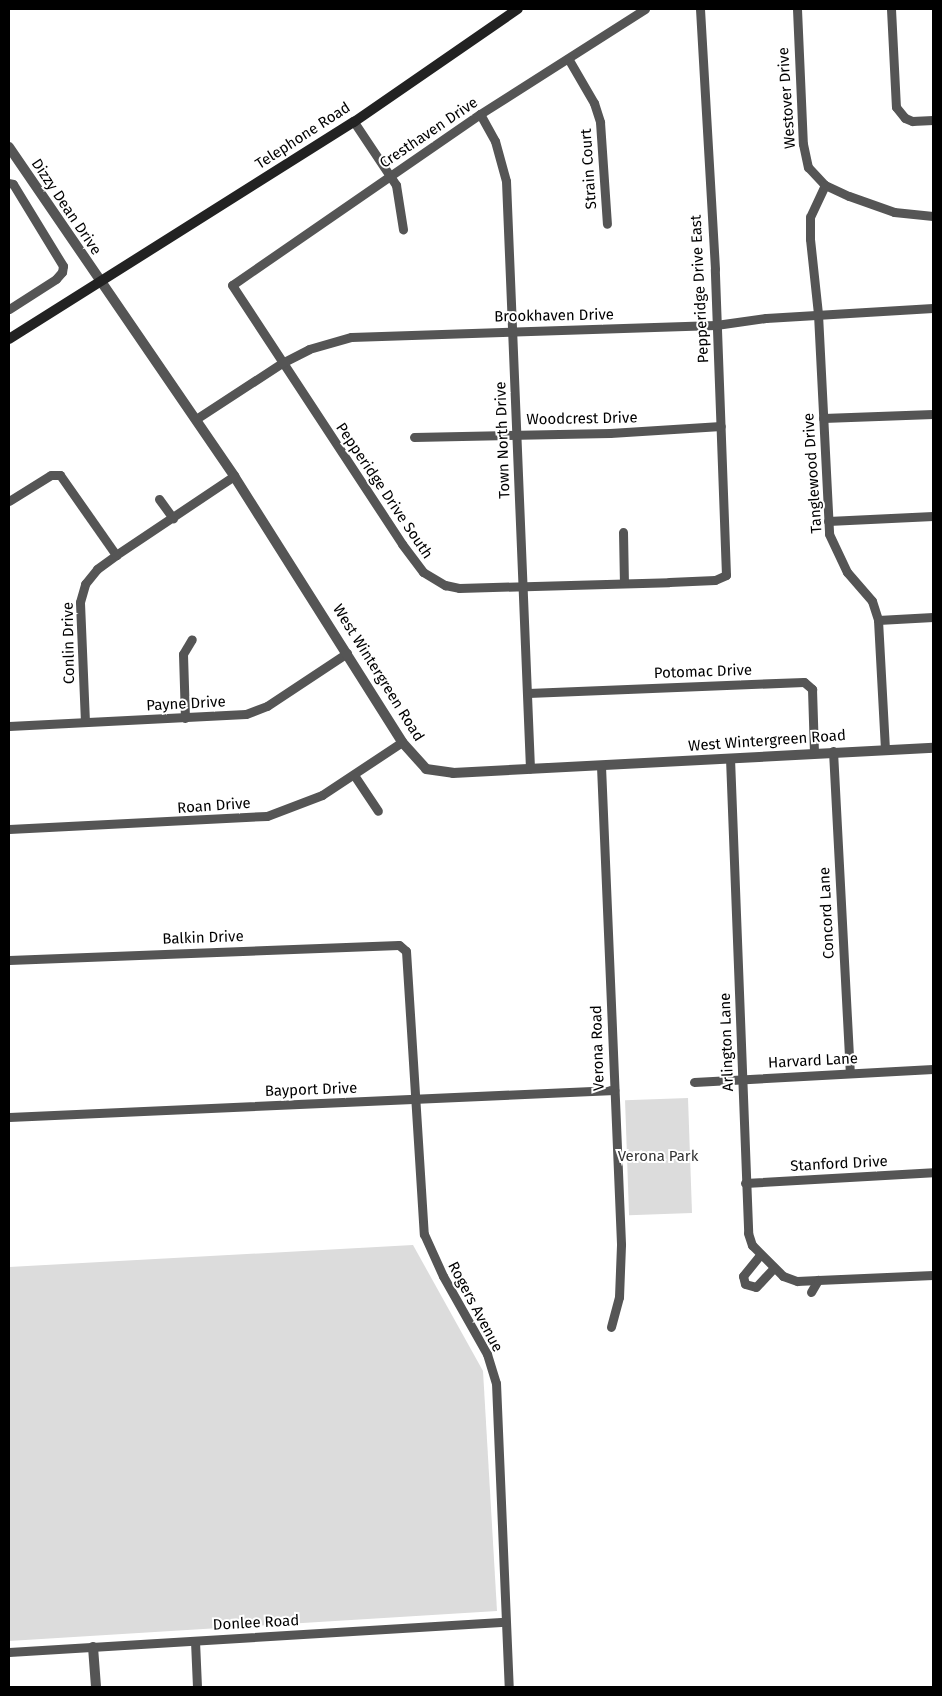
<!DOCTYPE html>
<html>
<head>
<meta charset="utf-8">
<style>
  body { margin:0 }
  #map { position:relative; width:942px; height:1696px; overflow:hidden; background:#fff; font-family:"Fira Sans",sans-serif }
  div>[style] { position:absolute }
  .green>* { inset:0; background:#dcdcdc; transform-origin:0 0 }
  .minor>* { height:9px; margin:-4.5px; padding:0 4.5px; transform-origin:4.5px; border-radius:4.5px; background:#555 }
  .tertiary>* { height:10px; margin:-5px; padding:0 5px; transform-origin:5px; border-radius:5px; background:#555 }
  .secondary>* { height:10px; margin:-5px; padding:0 5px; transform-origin:5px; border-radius:5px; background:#222 }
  span { translate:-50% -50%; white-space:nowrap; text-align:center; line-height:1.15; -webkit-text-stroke:4px #fff; paint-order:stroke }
  .street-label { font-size:15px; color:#000 }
  .park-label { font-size:15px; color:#333 }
  .frame { position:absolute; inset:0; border:10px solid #000; pointer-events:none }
</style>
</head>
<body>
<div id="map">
  <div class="green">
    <i style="left:688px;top:1098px;width:115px;height:63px;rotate:88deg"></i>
    <i style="clip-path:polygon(413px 1245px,483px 1371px,497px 1611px,9px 1641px,9px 1267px)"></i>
  </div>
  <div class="minor">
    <i style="left:645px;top:9px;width:196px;rotate:147.5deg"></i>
    <i style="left:480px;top:114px;width:301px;rotate:145.4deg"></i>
    <i style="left:232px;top:285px;width:310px;rotate:56.7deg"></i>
    <i style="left:402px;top:544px;width:35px;rotate:53deg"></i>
    <i style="left:423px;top:572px;width:26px;rotate:31deg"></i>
    <i style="left:445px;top:585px;width:14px;rotate:12deg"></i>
    <i style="left:459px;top:588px;width:210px;rotate:-1.6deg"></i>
    <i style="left:669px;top:582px;width:46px;rotate:-2.5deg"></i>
    <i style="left:715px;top:580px;width:12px;rotate:-24deg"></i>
    <i style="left:726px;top:575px;width:306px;rotate:-92.1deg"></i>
    <i style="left:715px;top:269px;width:260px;rotate:-93.3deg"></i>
    <i style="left:797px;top:9px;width:135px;rotate:87.5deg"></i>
    <i style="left:803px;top:144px;width:24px;rotate:78deg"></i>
    <i style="left:808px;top:167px;width:25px;rotate:47deg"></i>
    <i style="left:825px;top:185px;width:26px;rotate:25deg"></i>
    <i style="left:849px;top:196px;width:48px;rotate:19.6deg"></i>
    <i style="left:894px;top:212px;width:39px;rotate:6deg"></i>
    <i style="left:891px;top:9px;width:98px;rotate:87.1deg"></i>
    <i style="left:896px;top:107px;width:14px;rotate:51deg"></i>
    <i style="left:905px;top:118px;width:8px;rotate:23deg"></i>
    <i style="left:912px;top:121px;width:21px;rotate:-3deg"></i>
    <i style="left:569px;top:60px;width:50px;rotate:59.8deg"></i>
    <i style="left:594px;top:103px;width:20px;rotate:72deg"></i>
    <i style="left:600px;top:122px;width:102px;rotate:86.1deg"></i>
    <i style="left:480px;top:114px;width:31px;rotate:61deg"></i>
    <i style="left:495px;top:141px;width:41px;rotate:74.6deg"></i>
    <i style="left:506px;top:181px;width:588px;rotate:87.66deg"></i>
    <i style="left:354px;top:122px;width:76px;rotate:56.3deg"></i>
    <i style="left:396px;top:185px;width:45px;rotate:81deg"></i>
    <i style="left:9px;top:183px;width:4px;rotate:14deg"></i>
    <i style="left:13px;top:184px;width:96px;rotate:58.6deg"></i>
    <i style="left:63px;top:266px;width:6px;rotate:99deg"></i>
    <i style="left:62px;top:272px;width:9px;rotate:131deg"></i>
    <i style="left:56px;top:279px;width:56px;rotate:147.4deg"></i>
    <i style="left:825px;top:185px;width:35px;rotate:115deg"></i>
    <i style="left:810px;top:217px;width:22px;rotate:90deg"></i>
    <i style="left:810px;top:239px;width:75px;rotate:83.9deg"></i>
    <i style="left:818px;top:314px;width:220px;rotate:87.1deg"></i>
    <i style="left:829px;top:534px;width:42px;rotate:64.7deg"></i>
    <i style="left:847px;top:572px;width:38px;rotate:49deg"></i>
    <i style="left:872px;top:601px;width:20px;rotate:72deg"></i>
    <i style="left:878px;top:620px;width:129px;rotate:86.9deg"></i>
    <i style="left:823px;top:418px;width:110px;rotate:-2.1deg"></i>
    <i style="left:196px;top:419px;width:103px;rotate:-33.1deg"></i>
    <i style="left:282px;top:363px;width:30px;rotate:-27deg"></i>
    <i style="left:309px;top:349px;width:44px;rotate:-15.9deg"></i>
    <i style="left:351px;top:337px;width:365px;rotate:-1.9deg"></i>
    <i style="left:716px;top:325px;width:50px;rotate:-8deg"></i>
    <i style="left:766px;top:318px;width:167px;rotate:-3.4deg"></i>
    <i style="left:414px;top:437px;width:196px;rotate:-1.2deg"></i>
    <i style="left:610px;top:433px;width:111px;rotate:-3.6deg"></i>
    <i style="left:159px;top:499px;width:24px;rotate:54deg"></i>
    <i style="left:9px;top:501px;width:49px;rotate:-31.8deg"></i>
    <i style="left:51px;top:475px;width:9px"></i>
    <i style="left:60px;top:475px;width:98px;rotate:55deg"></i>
    <i style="left:828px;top:521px;width:105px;rotate:-2.7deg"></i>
    <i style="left:623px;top:532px;width:51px;rotate:88.9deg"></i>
    <i style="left:878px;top:620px;width:55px;rotate:-3.1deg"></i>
    <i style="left:528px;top:693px;width:276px;rotate:-2.3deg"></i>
    <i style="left:804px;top:682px;width:11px;rotate:41deg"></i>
    <i style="left:812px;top:689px;width:64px;rotate:88.2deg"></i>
    <i style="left:185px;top:718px;width:64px;rotate:-91.8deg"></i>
    <i style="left:183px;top:654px;width:17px;rotate:-59deg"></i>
    <i style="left:85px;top:722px;width:120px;rotate:-92.4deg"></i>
    <i style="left:80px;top:602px;width:19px;rotate:-74deg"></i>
    <i style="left:85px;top:584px;width:19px;rotate:-51deg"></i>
    <i style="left:97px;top:569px;width:24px;rotate:-36deg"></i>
    <i style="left:116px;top:555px;width:142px;rotate:-33.8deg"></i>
    <i style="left:9px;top:726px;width:237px;rotate:-2.9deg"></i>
    <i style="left:246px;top:714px;width:22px;rotate:-21deg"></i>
    <i style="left:267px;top:706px;width:96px;rotate:-33.5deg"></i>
    <i style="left:833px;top:751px;width:322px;rotate:87deg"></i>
    <i style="left:730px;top:758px;width:475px;rotate:87.8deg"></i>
    <i style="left:748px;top:1233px;width:13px;rotate:72deg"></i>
    <i style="left:752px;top:1245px;width:44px;rotate:45deg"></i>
    <i style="left:783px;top:1276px;width:15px;rotate:20deg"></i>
    <i style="left:797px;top:1281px;width:21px;rotate:-3deg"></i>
    <i style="left:601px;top:766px;width:479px;rotate:87.6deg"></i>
    <i style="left:621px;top:1245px;width:52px;rotate:92.2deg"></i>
    <i style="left:619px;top:1297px;width:31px;rotate:105deg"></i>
    <i style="left:354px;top:775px;width:43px;rotate:56.3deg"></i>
    <i style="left:9px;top:829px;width:258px;rotate:-2.9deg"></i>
    <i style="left:267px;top:816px;width:59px;rotate:-20.9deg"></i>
    <i style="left:322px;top:795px;width:96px;rotate:-33.5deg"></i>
    <i style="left:9px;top:960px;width:390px;rotate:-2.2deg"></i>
    <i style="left:399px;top:945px;width:9px;rotate:41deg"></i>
    <i style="left:406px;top:951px;width:284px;rotate:86.4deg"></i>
    <i style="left:424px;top:1234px;width:46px;rotate:65.7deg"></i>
    <i style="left:443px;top:1276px;width:90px;rotate:60.6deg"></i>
    <i style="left:487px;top:1354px;width:30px;rotate:73deg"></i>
    <i style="left:496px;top:1383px;width:304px;rotate:87.6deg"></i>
    <i style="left:694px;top:1082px;width:239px;rotate:-3.1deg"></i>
    <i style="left:9px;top:1117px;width:606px;rotate:-2.56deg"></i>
    <i style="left:745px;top:1183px;width:188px;rotate:-3.3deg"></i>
    <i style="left:760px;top:1255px;width:27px;rotate:129deg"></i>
    <i style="left:743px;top:1276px;width:8px;rotate:76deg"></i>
    <i style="left:745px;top:1284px;width:11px;rotate:15deg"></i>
    <i style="left:756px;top:1287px;width:26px;rotate:-47deg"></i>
    <i style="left:811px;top:1292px;width:14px;rotate:-60deg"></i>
    <i style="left:818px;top:1280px;width:115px;rotate:-2.5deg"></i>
    <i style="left:195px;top:1641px;width:46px;rotate:87.5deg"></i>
    <i style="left:9px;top:1652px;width:497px;rotate:-3.5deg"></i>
  </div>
  <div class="tertiary">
    <i style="left:9px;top:147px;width:399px;rotate:55.6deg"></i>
    <i style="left:234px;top:476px;width:315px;rotate:57.7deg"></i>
    <i style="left:402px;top:742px;width:36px;rotate:48deg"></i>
    <i style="left:426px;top:769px;width:27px;rotate:8deg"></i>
    <i style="left:453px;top:773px;width:481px;rotate:-3deg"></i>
    <i style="left:93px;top:1647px;width:40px;rotate:85.7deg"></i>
  </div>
  <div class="secondary">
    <i style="left:9px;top:339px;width:408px;rotate:-32.2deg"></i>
    <i style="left:354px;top:122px;width:199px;rotate:-34.6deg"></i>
  </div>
  <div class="street-label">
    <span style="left:787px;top:98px;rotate:-94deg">Westover Drive</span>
    <span style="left:429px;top:133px;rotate:-34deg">Cresthaven Drive</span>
    <span style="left:303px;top:136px;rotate:-33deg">Telephone Road</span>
    <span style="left:589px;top:169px;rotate:-94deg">Strain Court</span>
    <span style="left:66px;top:207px;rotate:56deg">Dizzy Dean Drive</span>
    <span style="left:700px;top:289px;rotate:-93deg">Pepperidge Drive East</span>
    <span style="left:554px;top:316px;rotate:-1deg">Brookhaven Drive</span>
    <span style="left:582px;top:419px;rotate:-1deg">Woodcrest Drive</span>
    <span style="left:503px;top:440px;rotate:-92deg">Town North Drive</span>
    <span style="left:813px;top:473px;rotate:-94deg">Tanglewood Drive</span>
    <span style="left:384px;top:491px;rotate:56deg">Pepperidge Drive South</span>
    <span style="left:69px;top:643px;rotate:-91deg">Conlin Drive</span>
    <span style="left:703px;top:672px;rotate:-2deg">Potomac Drive</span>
    <span style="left:378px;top:673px;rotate:58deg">West Wintergreen Road</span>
    <span style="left:186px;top:704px;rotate:-3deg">Payne Drive</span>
    <span style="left:767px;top:741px;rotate:-4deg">West Wintergreen Road</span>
    <span style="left:214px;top:806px;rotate:-4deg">Roan Drive</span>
    <span style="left:827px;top:913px;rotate:-93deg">Concord Lane</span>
    <span style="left:203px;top:938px;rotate:-2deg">Balkin Drive</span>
    <span style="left:727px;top:1042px;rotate:-92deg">Arlington Lane</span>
    <span style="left:598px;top:1048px;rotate:-92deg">Verona Road</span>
    <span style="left:813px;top:1061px;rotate:-3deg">Harvard Lane</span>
    <span style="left:311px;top:1090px;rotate:-2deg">Bayport Drive</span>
    <span style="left:839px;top:1164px;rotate:-3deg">Stanford Drive</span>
    <span style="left:475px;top:1307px;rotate:62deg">Rogers Avenue</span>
    <span style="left:256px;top:1623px;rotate:-3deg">Donlee Road</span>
  </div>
  <div class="park-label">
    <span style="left:658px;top:1157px">Verona Park</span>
  </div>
  <div class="frame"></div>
</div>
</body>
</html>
